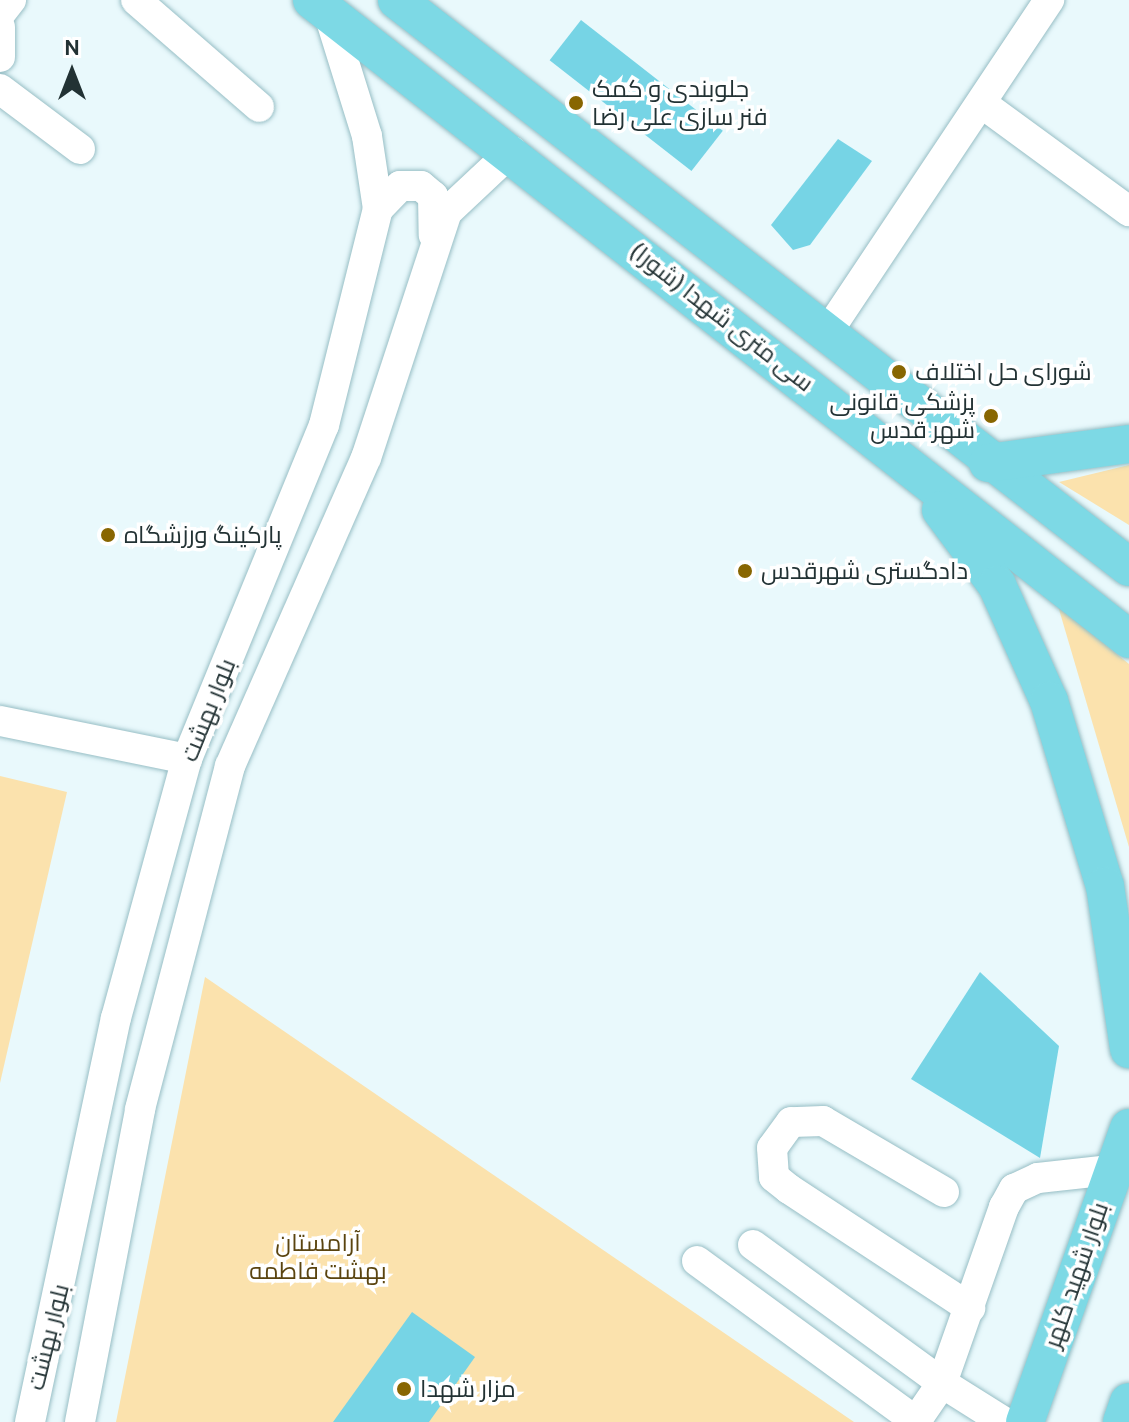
<!DOCTYPE html>
<html>
<head>
<meta charset="utf-8">
<style>
  body { margin:0 }
  #map { position:relative; width:1129px; height:1422px; overflow:hidden; background:#e9f9fc; font-family:Cabin,Cairo,sans-serif }
  div>[style] { position:absolute }
  .green>* { inset:0; background:#fbe2ad }
  .building>* { inset:0; background:#76d4e5; transform-origin:0 0 }
  .roads { filter:drop-shadow(0 0 2px #97bec5) drop-shadow(0 0 2px #97bec5) }
  .minor>* { height:30px; margin:-15px; padding:0 15px; transform-origin:15px; border-radius:15px; background:#fff }
  .major>* { height:38px; margin:-19px; padding:0 19px; transform-origin:19px; border-radius:19px; background:#7dd9e5 }
  .dots>* { width:22px; height:22px; translate:-50% -50%; box-sizing:border-box; border:4px solid #fff; border-radius:50% }
  span { translate:-50% -50%; white-space:nowrap; text-align:center; line-height:1.15; -webkit-text-stroke:7px #fff; paint-order:stroke }
  .poi-label { font-size:24px; color:#223234 }
  .left { translate:0 -50%; text-align:left }
  .right { translate:-100% -50%; text-align:right }
  .street-label { font-size:24px; color:#223234 }
  .park-label { font-size:24px; color:#5a440f }
  .north { position:absolute; left:32px; top:32px; width:80px; height:80px; -webkit-text-stroke:6px #fff; paint-order:stroke; rotate:0deg; font-size:22px; font-weight:700; line-height:32px; text-align:center; color:#223234 }
  .north::after { content:''; display:block; margin:auto; width:28px; height:36px; background:#223234; clip-path:polygon(50% 0,100% 100%,50% 72%,0 100%) }
</style>
</head>
<body>
<div id="map">
  <div class="green">
    <i style="clip-path:polygon(1129px 465px,1129px 525px,1059px 482px)"></i>
    <i style="clip-path:polygon(1058px 606px,1129px 664px,1129px 847px)"></i>
    <i style="clip-path:polygon(0 776px,67px 792px,0 1083px)"></i>
    <i style="clip-path:polygon(205px 977px,854px 1422px,116px 1422px)"></i>
  </div>
  <div class="building">
    <i style="left:581px;top:20px;width:180px;height:51px;rotate:38deg"></i>
    <i style="clip-path:polygon(838px 139px,872px 161px,810px 245px,793px 250px,771px 225px)"></i>
    <i style="clip-path:polygon(980px 972px,1059px 1046px,1040px 1158px,911px 1079px)"></i>
    <i style="clip-path:polygon(412px 1312px,475px 1357px,429px 1422px,333px 1422px)"></i>
  </div>
  <div class="roads">
    <div class="minor">
      <i style="left:136px;top:0;width:163px;rotate:41deg"></i>
      <i style="left:0;top:14px;width:18px;rotate:-52deg"></i>
      <i style="left:0;top:27px;width:30px;rotate:90deg"></i>
      <i style="left:0;top:89px;width:100px;rotate:36.9deg"></i>
      <i style="left:984px;top:105px;width:180px;rotate:36.2deg"></i>
      <i style="left:378px;top:209px;width:32px;rotate:-46deg"></i>
      <i style="left:400px;top:186px;width:21px"></i>
      <i style="left:421px;top:186px;width:16px;rotate:40deg"></i>
      <i style="left:433px;top:196px;width:39px;rotate:89deg"></i>
      <i style="left:829px;top:330px;width:397px;rotate:-56.3deg"></i>
      <i style="left:0;top:721px;width:191px;rotate:11.5deg"></i>
      <i style="left:944px;top:1192px;width:140px;rotate:-149.6deg"></i>
      <i style="left:823px;top:1121px;width:32px;rotate:178deg"></i>
      <i style="left:791px;top:1122px;width:32px;rotate:126deg"></i>
      <i style="left:772px;top:1148px;width:29px;rotate:86deg"></i>
      <i style="left:774px;top:1177px;width:19px;rotate:39deg"></i>
      <i style="left:789px;top:1189px;width:217px;rotate:33.3deg"></i>
      <i style="left:753px;top:1245px;width:234px;rotate:36.1deg"></i>
      <i style="left:942px;top:1383px;width:46px;rotate:124.4deg"></i>
      <i style="left:697px;top:1261px;width:273px;rotate:36.2deg"></i>
      <i style="left:30px;top:1422px;width:413px;rotate:-78deg"></i>
      <i style="left:116px;top:1018px;width:269px;rotate:-74.7deg"></i>
      <i style="left:187px;top:759px;width:361px;rotate:-67.7deg"></i>
      <i style="left:324px;top:425px;width:223px;rotate:-76deg"></i>
      <i style="left:378px;top:209px;width:74px;rotate:-98.6deg"></i>
      <i style="left:367px;top:136px;width:131px;rotate:-107.3deg"></i>
      <i style="left:80px;top:1422px;width:319px;rotate:-79.1deg"></i>
      <i style="left:140px;top:1109px;width:355px;rotate:-75.3deg"></i>
      <i style="left:230px;top:766px;width:337px;rotate:-66.2deg"></i>
      <i style="left:366px;top:458px;width:259px;rotate:-71.8deg"></i>
      <i style="left:447px;top:212px;width:89px;rotate:-43.2deg"></i>
      <i style="left:1004px;top:1422px;width:73px;rotate:-147.8deg"></i>
      <i style="left:942px;top:1383px;width:187px;rotate:-70.6deg"></i>
      <i style="left:1004px;top:1207px;width:21px;rotate:-61deg"></i>
      <i style="left:1014px;top:1189px;width:26px;rotate:-25deg"></i>
      <i style="left:1038px;top:1178px;width:73px;rotate:-6.3deg"></i>
    </div>
    <div class="major">
      <i style="left:312px;top:0;width:1037px;rotate:38.03deg"></i>
      <i style="left:397px;top:0;width:926px;rotate:37.76deg"></i>
      <i style="left:988px;top:463px;width:142px;rotate:-7.7deg"></i>
      <i style="left:941px;top:510px;width:94px;rotate:53.3deg"></i>
      <i style="left:997px;top:585px;width:127px;rotate:65.9deg"></i>
      <i style="left:1049px;top:701px;width:193px;rotate:73.2deg"></i>
      <i style="left:1105px;top:886px;width:165px;rotate:81.6deg"></i>
      <i style="left:1025px;top:1422px;width:312px;rotate:-70.5deg"></i>
      <i style="left:1122px;top:1422px;width:21px;rotate:-71deg"></i>
    </div>
  </div>
  <div class="dots">
    <i style="left:576px;top:103px;background:#886601"></i>
    <i style="left:899px;top:372px;background:#886601"></i>
    <i style="left:991px;top:416px;background:#886601"></i>
    <i style="left:108px;top:535px;background:#886601"></i>
    <i style="left:745px;top:571px;background:#886601"></i>
    <i style="left:404px;top:1389px;background:#886601"></i>
  </div>
  <div class="poi-label">
    <span class="left" style="left:592px;top:103px">جلوبندی و کمک<br>فنر سازی علی رضا</span>
    <span class="left" style="left:915px;top:372px">شورای حل اختلاف</span>
    <span class="right" style="left:975px;top:416px">پزشکی قانونی<br>شهر قدس</span>
    <span class="left" style="left:124px;top:535px">پارکینگ ورزشگاه</span>
    <span class="left" style="left:761px;top:571px">دادگستری شهرقدس</span>
    <span class="left" style="left:420px;top:1389px">مزار شهدا</span>
  </div>
  <div class="street-label">
    <span style="left:722px;top:317px;rotate:38deg">سی متری شهدا (شورا)</span>
    <span style="left:208px;top:710px;rotate:-68deg">بلوار بهشت</span>
    <span style="left:1076px;top:1275px;rotate:-71deg">بلوار شهید کلهر</span>
    <span style="left:48px;top:1337px;rotate:-76deg">بلوار بهشت</span>
  </div>
  <div class="park-label">
    <span style="left:318px;top:1257px">آرامستان<br>بهشت فاطمه</span>
  </div>
  <div class="north">N</div>
</div>
</body>
</html>
